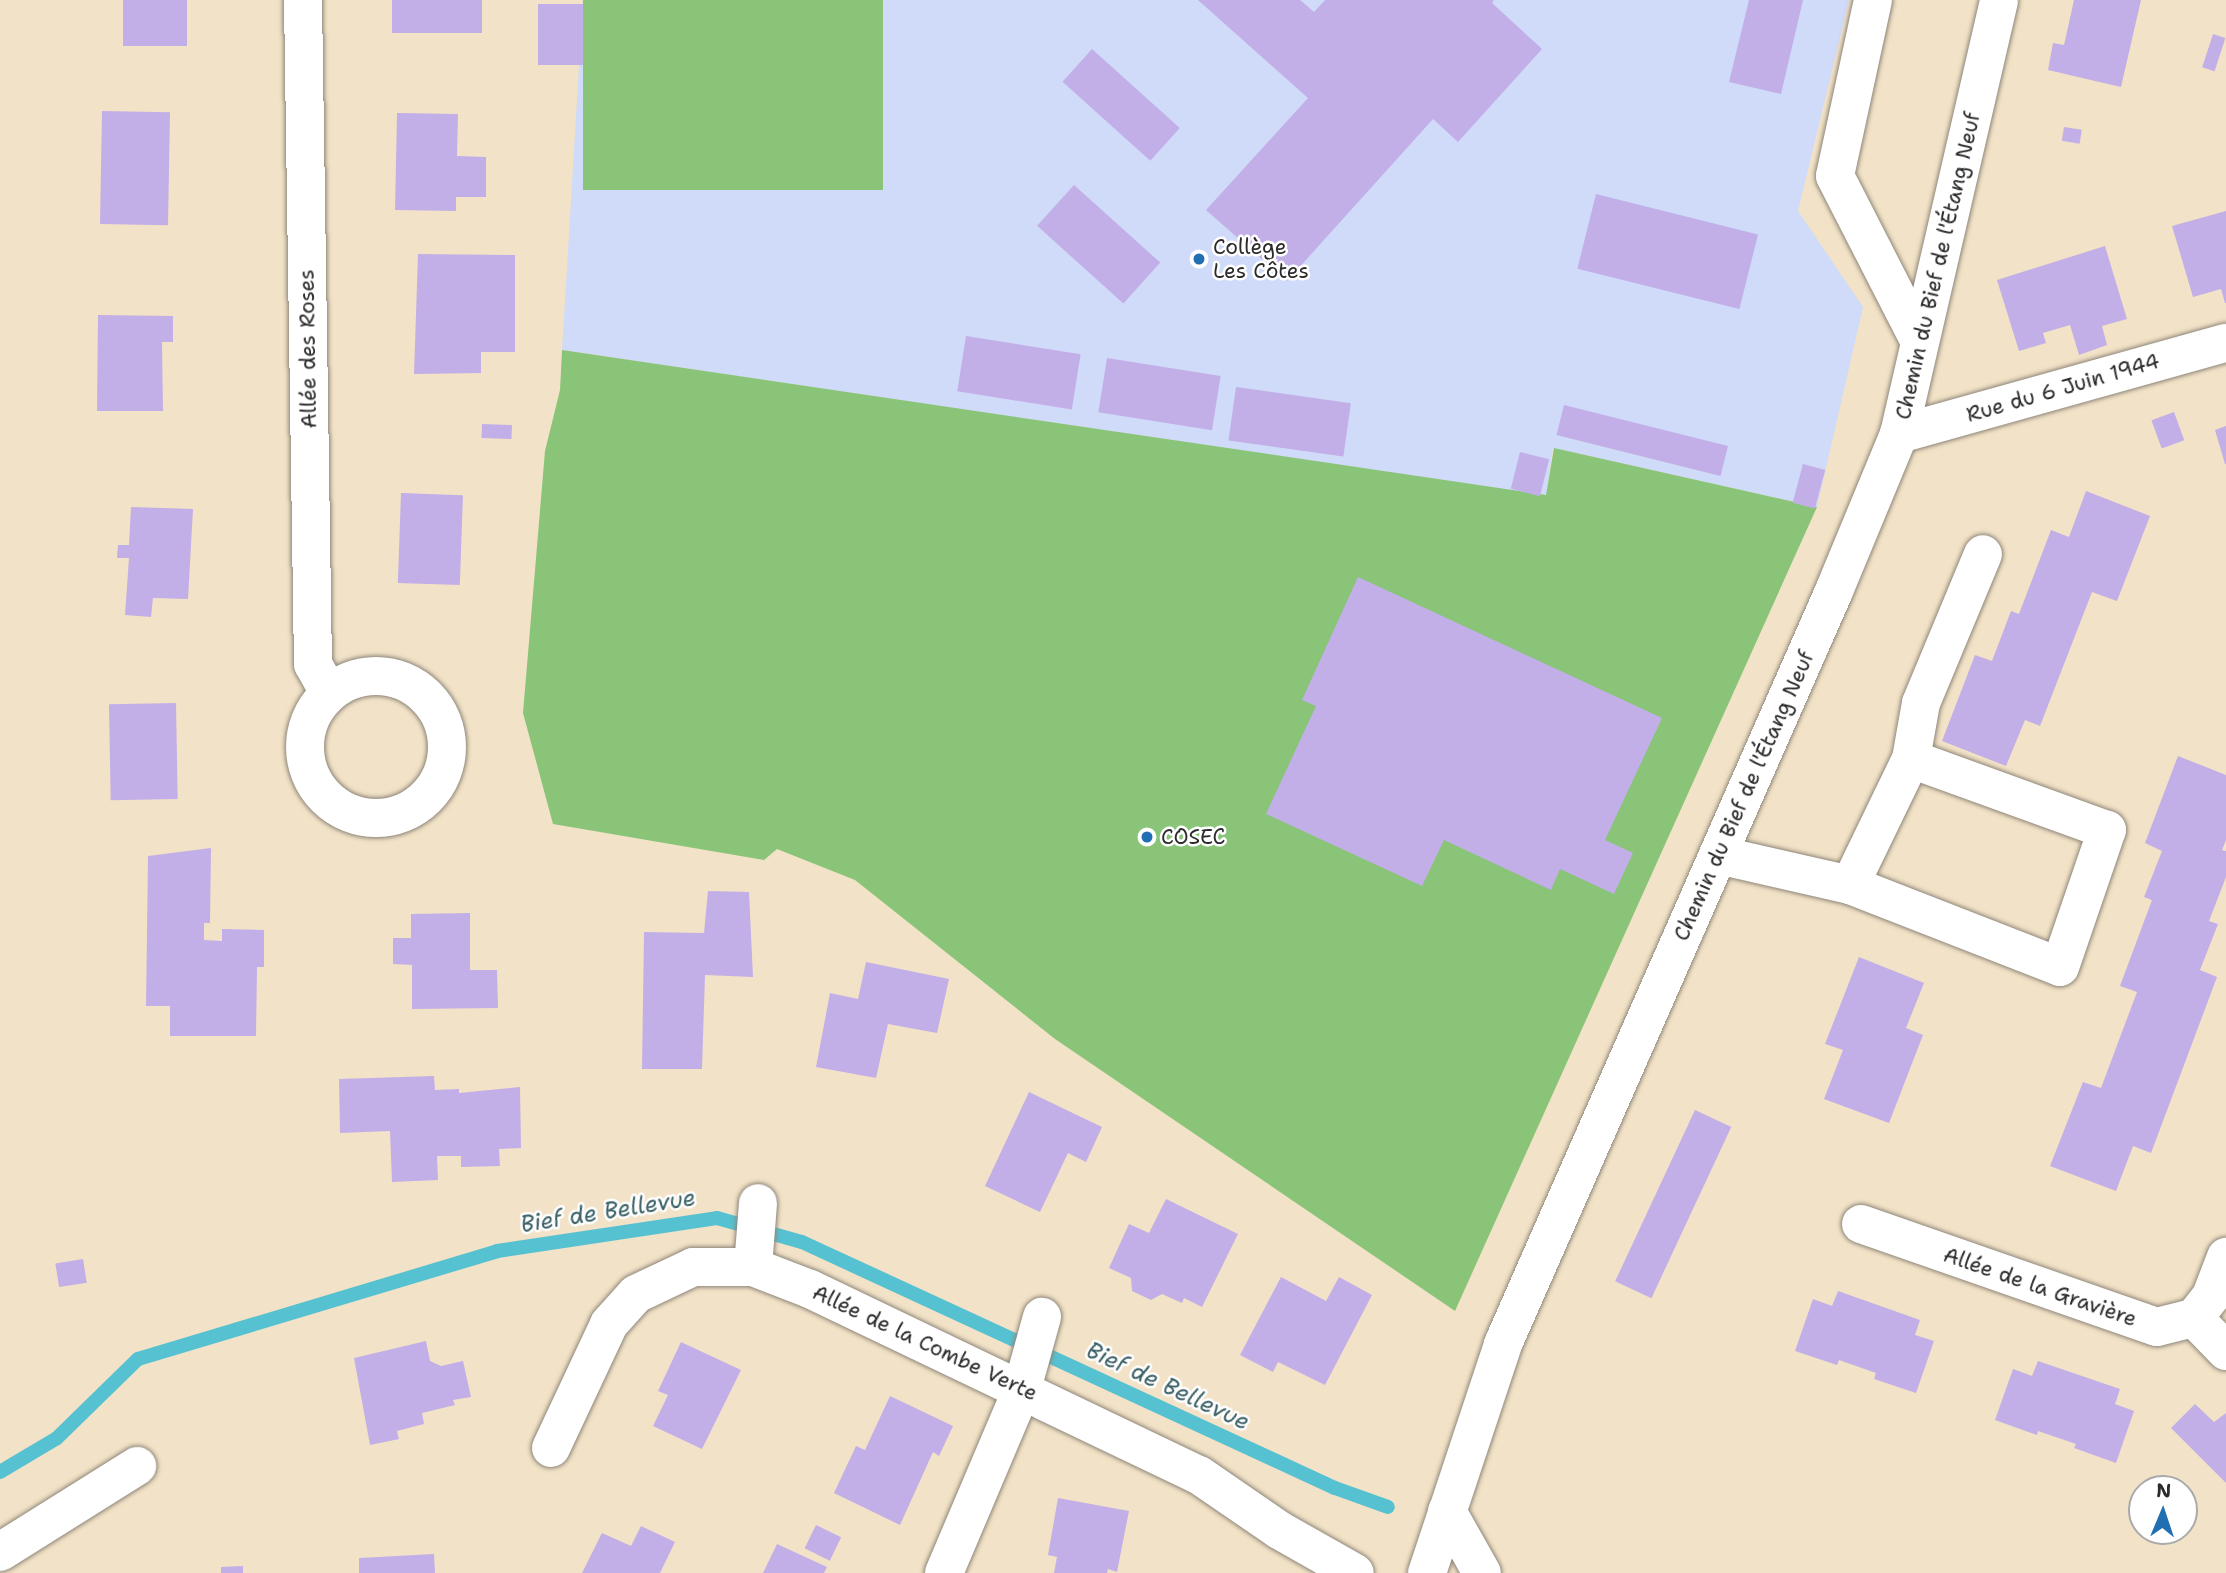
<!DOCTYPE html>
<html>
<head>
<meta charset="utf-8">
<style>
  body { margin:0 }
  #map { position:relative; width:2226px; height:1573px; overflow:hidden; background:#f2e2c7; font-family:"Shantell Sans",sans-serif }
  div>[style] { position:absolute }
  .built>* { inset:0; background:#d0daf9 }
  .green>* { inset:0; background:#8ac479; transform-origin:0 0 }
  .stream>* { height:14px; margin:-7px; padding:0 7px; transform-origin:7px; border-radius:7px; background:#56c1d1 }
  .building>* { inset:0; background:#c2afe7; transform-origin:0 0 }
  .roads { filter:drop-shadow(0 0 2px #8e8679) drop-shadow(0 0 2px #8e8679) }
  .minor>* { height:38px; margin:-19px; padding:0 19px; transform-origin:19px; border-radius:19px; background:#fff }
  .minor>.ring { margin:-19px; padding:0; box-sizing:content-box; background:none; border:38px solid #fff; border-radius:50% }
  .dots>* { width:19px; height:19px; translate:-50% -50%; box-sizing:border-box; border:4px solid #fff; border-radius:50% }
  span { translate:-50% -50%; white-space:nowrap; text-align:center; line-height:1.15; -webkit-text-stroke:5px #fff; paint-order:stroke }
  .poi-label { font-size:21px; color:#2b2b2b }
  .left { translate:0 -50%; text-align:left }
  .street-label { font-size:21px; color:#2b2b2b }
  .water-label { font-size:23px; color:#3a6065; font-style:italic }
  .north { position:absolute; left:2128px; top:1475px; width:70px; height:70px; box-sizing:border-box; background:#fff; border:2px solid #aaa; border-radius:50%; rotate:2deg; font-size:19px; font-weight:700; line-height:28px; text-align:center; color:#2b2b2b }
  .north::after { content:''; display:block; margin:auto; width:24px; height:32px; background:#1f6fb2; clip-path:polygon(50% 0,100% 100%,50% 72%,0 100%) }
</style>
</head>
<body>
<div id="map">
  <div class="built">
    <i style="clip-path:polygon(583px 0,1849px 0,1798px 211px,1863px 307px,1817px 507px,1553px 448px,1546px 496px,562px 350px)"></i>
  </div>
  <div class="green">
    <i style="left:583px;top:0;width:300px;height:190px"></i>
    <i style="clip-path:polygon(562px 350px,1546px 495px,1554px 448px,1817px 507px,1455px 1311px,1055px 1039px,855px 880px,777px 849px,764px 860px,553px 824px,523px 713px,545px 451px,560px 390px)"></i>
  </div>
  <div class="stream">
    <i style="left:0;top:1472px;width:66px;rotate:-30.8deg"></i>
    <i style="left:57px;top:1438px;width:113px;rotate:-44.3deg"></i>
    <i style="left:138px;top:1359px;width:375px;rotate:-16.7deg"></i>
    <i style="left:497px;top:1251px;width:222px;rotate:-8.5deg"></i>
    <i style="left:717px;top:1218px;width:88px;rotate:15.8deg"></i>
    <i style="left:802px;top:1242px;width:587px;rotate:24.78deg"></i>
    <i style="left:1335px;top:1488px;width:56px;rotate:19.7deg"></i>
  </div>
  <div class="building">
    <i style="left:123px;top:0;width:64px;height:46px"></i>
    <i style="left:392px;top:0;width:90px;height:33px"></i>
    <i style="clip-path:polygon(1198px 0,1300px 0,1314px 12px,1325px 0,1494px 0,1492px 3px,1542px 49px,1458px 142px,1433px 119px,1287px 281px,1206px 210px,1308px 98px)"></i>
    <i style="clip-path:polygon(1749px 0,1803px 0,1781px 94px,1729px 82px)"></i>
    <i style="clip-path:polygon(2074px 0,2141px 0,2121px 87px,2048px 70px,2053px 43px,2064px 45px)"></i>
    <i style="left:538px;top:4px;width:45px;height:61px"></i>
    <i style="left:2213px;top:34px;width:13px;height:35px;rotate:18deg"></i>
    <i style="left:1092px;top:49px;width:118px;height:44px;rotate:42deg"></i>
    <i style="left:102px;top:111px;width:68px;height:113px;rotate:1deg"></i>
    <i style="clip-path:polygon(397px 113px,458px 114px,457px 156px,486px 157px,486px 197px,456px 197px,456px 211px,395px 210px)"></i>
    <i style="left:2064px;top:127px;width:18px;height:14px;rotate:9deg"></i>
    <i style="left:1074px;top:185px;width:116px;height:55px;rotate:42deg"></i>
    <i style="left:1596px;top:194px;width:167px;height:77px;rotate:14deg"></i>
    <i style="clip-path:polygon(2226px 211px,2226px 303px,2225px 303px,2221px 289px,2193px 297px,2172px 226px)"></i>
    <i style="clip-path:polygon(2105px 246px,2127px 319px,2102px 326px,2107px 345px,2079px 355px,2070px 325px,2043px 333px,2046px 343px,2019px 351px,1997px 280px)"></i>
    <i style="clip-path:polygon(418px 254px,515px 255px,515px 352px,481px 352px,481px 373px,414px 374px)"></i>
    <i style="clip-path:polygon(98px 315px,173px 316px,173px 342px,162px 342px,163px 411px,97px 411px)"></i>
    <i style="left:966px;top:336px;width:116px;height:56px;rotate:9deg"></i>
    <i style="left:1107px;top:358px;width:115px;height:55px;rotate:9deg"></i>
    <i style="left:1236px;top:387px;width:116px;height:54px;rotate:8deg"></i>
    <i style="left:1564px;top:405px;width:169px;height:31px;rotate:14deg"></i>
    <i style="left:2174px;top:412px;width:30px;height:24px;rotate:70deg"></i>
    <i style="left:482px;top:424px;width:30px;height:14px;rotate:2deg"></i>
    <i style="clip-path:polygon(2226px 426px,2226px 464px,2225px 464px,2215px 430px)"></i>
    <i style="left:1520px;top:452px;width:30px;height:38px;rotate:14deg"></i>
    <i style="left:1803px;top:464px;width:23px;height:40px;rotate:15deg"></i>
    <i style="clip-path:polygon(2086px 491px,2150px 516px,2117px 601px,2092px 592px,2040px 726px,2025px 720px,2006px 766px,1942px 741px,1975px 655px,1992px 661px,2011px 611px,2019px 614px,2051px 530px,2069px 537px)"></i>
    <i style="left:401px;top:493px;width:62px;height:90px;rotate:2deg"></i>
    <i style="clip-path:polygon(131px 507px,193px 509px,188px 599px,153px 598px,151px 617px,125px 615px,129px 558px,117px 558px,118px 545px,129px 545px)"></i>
    <i style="clip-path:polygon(1358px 577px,1662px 718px,1605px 840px,1633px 853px,1614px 894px,1560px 869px,1551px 890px,1444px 840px,1422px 886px,1266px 814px,1316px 706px,1302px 700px)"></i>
    <i style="left:176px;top:703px;width:96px;height:67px;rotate:89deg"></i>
    <i style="clip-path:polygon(2178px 756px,2226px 775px,2226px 840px,2222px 850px,2226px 851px,2226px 877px,2209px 921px,2218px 924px,2200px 970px,2217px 977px,2151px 1153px,2133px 1146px,2116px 1191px,2050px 1166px,2083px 1082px,2101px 1088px,2137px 992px,2120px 986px,2152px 900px,2144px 897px,2162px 851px,2145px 843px)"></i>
    <i style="clip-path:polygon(211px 848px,210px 923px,204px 923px,204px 940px,222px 941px,222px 929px,264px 930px,264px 967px,257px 967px,256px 1036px,170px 1036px,170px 1006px,146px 1006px,148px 856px)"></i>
    <i style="clip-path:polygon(708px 891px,749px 892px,753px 977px,705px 975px,702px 1069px,642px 1069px,644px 932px,704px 933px)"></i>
    <i style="clip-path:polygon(470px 913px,470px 970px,497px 970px,498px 1008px,412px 1009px,412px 965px,393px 964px,393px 938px,411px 938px,411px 914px)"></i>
    <i style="clip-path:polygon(1859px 957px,1924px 983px,1906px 1028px,1923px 1035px,1889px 1123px,1824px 1099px,1843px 1050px,1825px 1044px)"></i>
    <i style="clip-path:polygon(866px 962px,949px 979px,937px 1033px,888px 1024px,876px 1078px,816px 1067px,830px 993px,858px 999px)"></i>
    <i style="clip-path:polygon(434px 1076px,435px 1090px,459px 1089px,459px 1093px,520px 1087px,521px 1148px,499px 1149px,500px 1166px,461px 1167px,461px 1156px,437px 1156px,438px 1180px,392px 1182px,390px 1131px,340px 1133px,339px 1079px)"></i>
    <i style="clip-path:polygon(1029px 1092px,1102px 1127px,1086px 1162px,1068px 1153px,1040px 1212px,985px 1186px)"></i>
    <i style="left:1695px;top:1110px;width:40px;height:189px;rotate:25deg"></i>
    <i style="clip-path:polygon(1166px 1199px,1238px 1234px,1202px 1307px,1184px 1298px,1182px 1303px,1162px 1294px,1151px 1300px,1132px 1291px,1131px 1278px,1109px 1268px,1129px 1224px,1149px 1233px)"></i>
    <i style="left:83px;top:1259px;width:24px;height:28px;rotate:81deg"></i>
    <i style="clip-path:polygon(1281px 1277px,1326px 1301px,1339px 1277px,1372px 1295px,1325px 1385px,1278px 1362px,1273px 1372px,1240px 1355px)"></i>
    <i style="clip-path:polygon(1838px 1291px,1920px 1320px,1915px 1335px,1934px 1341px,1916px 1393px,1874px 1379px,1876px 1373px,1839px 1360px,1837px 1365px,1795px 1351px,1813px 1299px,1832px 1306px)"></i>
    <i style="clip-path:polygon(426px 1341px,430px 1361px,441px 1366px,463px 1361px,471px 1397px,453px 1400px,455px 1405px,422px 1413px,424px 1424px,397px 1431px,399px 1439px,370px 1445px,354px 1358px)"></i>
    <i style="clip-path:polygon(681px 1342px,741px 1370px,702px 1449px,653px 1426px,668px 1395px,658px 1391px)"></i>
    <i style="clip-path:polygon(2038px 1361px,2120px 1389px,2115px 1404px,2134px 1411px,2116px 1463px,2074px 1448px,2076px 1444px,2038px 1431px,2037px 1435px,1995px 1420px,2013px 1369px,2032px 1376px)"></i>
    <i style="clip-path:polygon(890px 1396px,953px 1426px,939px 1456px,933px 1452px,900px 1525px,834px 1493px,856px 1446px,865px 1450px)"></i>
    <i style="clip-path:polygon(2195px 1404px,2214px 1422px,2226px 1413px,2226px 1483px,2171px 1428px)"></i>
    <i style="clip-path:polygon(1058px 1498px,1129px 1511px,1117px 1572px,1108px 1569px,1107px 1573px,1054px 1573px,1057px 1557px,1048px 1555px)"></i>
    <i style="left:816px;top:1525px;width:28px;height:26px;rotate:26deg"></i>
    <i style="clip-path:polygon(641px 1526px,675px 1542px,660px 1573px,582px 1573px,602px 1533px,631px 1546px)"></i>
    <i style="clip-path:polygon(777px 1544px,827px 1567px,824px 1573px,763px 1573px)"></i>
    <i style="clip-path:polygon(434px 1554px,435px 1573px,359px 1573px,359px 1558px)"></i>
    <i style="clip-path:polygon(243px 1566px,243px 1573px,221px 1573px,221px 1567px)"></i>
  </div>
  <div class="roads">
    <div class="minor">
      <i style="left:303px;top:0;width:664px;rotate:89.14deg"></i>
      <i style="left:313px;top:664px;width:33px;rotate:61deg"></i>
      <i style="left:1873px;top:0;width:180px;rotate:102.2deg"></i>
      <i style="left:1835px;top:176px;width:186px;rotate:62.9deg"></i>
      <i style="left:1899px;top:434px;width:339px;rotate:-15.6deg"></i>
      <i class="ring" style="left:305px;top:676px;width:104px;height:104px"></i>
      <i style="left:1718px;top:855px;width:135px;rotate:12.8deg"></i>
      <i style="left:1850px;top:885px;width:225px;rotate:21.3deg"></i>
      <i style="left:2060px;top:967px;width:145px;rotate:-71.1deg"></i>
      <i style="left:2107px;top:830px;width:208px;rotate:-160.1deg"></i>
      <i style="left:1850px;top:885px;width:140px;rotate:-64.2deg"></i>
      <i style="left:1911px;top:759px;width:57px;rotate:-79.9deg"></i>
      <i style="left:1921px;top:703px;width:161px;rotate:-67.4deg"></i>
      <i style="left:1861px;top:1224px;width:313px;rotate:19.2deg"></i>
      <i style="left:2157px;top:1327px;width:38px;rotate:-14deg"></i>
      <i style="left:2194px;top:1318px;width:28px;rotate:-52deg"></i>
      <i style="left:2211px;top:1296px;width:42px;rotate:-69deg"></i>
      <i style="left:753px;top:1267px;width:64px;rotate:-85.5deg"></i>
      <i style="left:2194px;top:1318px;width:46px;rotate:45.9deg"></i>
      <i style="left:551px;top:1448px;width:137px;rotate:-64.9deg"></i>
      <i style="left:609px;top:1324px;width:40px;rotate:-48deg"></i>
      <i style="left:636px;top:1294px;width:63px;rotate:-25.3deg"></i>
      <i style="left:693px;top:1267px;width:60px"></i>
      <i style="left:753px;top:1267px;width:61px;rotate:21.1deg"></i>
      <i style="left:810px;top:1289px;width:431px;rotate:25.6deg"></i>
      <i style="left:1199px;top:1475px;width:97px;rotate:34.5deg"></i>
      <i style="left:1279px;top:1530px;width:87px;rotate:29.5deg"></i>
      <i style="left:1447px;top:1511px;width:71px;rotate:60.6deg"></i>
      <i style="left:0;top:1552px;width:162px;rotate:-32.1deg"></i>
      <i style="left:944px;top:1573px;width:200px;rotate:-67deg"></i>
      <i style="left:1022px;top:1389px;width:75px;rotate:-74.5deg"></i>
      <i style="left:1427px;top:1573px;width:241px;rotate:-71.6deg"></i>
      <i style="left:1503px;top:1344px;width:823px;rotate:-66.27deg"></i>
      <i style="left:1834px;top:591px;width:170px;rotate:-67.5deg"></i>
      <i style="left:1899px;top:434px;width:445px;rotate:-77deg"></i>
    </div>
  </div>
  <div class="dots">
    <i style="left:1199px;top:259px;background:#1f6fb2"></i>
    <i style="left:1147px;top:837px;background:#1f6fb2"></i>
  </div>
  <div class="poi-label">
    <span class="left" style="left:1213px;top:259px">Collège<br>Les Côtes</span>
    <span class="left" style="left:1161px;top:837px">COSEC</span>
  </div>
  <div class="street-label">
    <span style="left:1938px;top:266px;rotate:-77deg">Chemin du Bief de l'Étang Neuf</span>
    <span style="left:308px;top:349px;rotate:-91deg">Allée des Roses</span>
    <span style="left:2063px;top:388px;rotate:-16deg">Rue du 6 Juin 1944</span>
    <span style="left:1744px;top:796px;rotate:-66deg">Chemin du Bief de l'Étang Neuf</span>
    <span style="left:2040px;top:1287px;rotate:19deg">Allée de la Gravière</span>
    <span style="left:925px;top:1343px;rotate:25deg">Allée de la Combe Verte</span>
  </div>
  <div class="water-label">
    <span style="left:608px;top:1211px;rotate:-9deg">Bief de Bellevue</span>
    <span style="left:1168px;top:1386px;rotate:25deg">Bief de Bellevue</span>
  </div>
  <div class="north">N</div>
</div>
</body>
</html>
